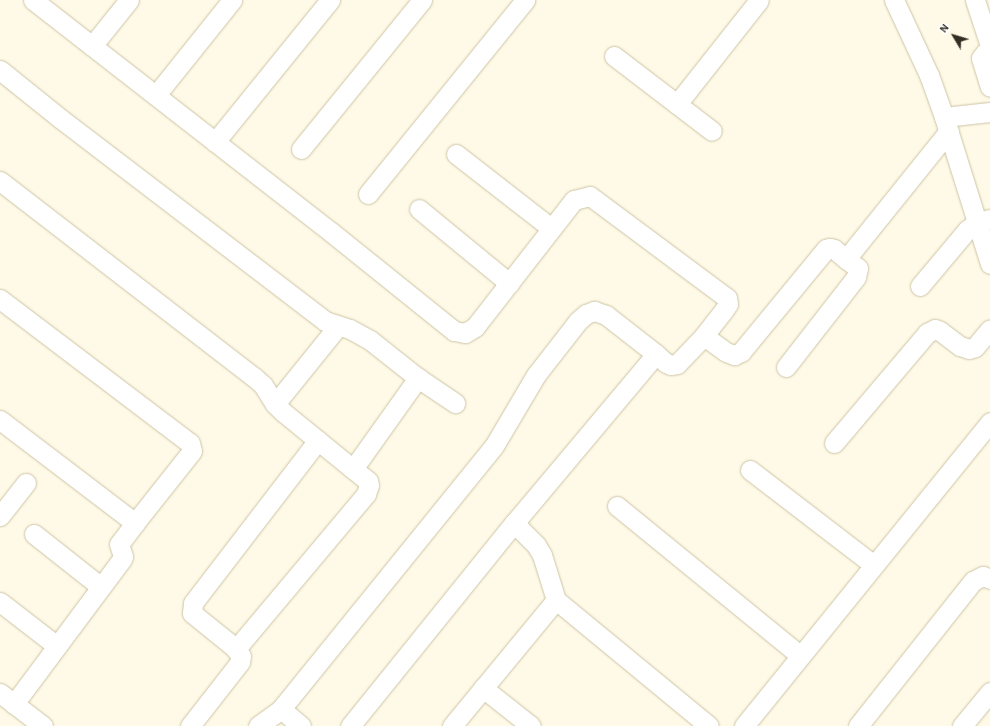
<!DOCTYPE html>
<html>
<head>
<meta charset="utf-8">
<style>
  body { margin:0 }
  #map { position:relative; width:990px; height:726px; overflow:hidden; background:#fffae7; font-family:"Alegreya Sans",sans-serif }
  div>[style] { position:absolute }
  .roads { filter:drop-shadow(0 0 1px #ccc4a6) drop-shadow(0 0 1px #ccc4a6) }
  .minor>* { height:19px; margin:-9.5px; padding:0 9.5px; transform-origin:9.5px; border-radius:9.5px; background:#fff }
  span { translate:-50% -50%; white-space:nowrap; text-align:center; line-height:1.15; -webkit-text-stroke:4px #fff; paint-order:stroke }
  .north { position:absolute; left:934px; top:16px; width:40px; height:40px; -webkit-text-stroke:3px #fff; paint-order:stroke; rotate:308deg; font-size:11px; font-weight:700; line-height:16px; text-align:center; color:#322e23 }
  .north::after { content:''; display:block; margin:auto; width:14px; height:18px; background:#322e23; clip-path:polygon(50% 0,100% 100%,50% 72%,0 100%) }
</style>
</head>
<body>
<div id="map">
  <div class="roads">
    <div class="minor">
      <i style="left:33px;top:0;width:378px;rotate:37.9deg"></i>
      <i style="left:331px;top:232px;width:158px;rotate:38.8deg"></i>
      <i style="left:454px;top:331px;width:11px;rotate:10deg"></i>
      <i style="left:465px;top:333px;width:12px;rotate:-31deg"></i>
      <i style="left:475px;top:327px;width:161px;rotate:-52.1deg"></i>
      <i style="left:574px;top:200px;width:16px;rotate:-14deg"></i>
      <i style="left:590px;top:196px;width:171px;rotate:36.7deg"></i>
      <i style="left:727px;top:298px;width:6px;rotate:81deg"></i>
      <i style="left:728px;top:304px;width:7px;rotate:124deg"></i>
      <i style="left:724px;top:310px;width:33px;rotate:128deg"></i>
      <i style="left:894px;top:0;width:83px;rotate:65deg"></i>
      <i style="left:929px;top:75px;width:45px;rotate:70.3deg"></i>
      <i style="left:944px;top:117px;width:154px;rotate:72.6deg"></i>
      <i style="left:975px;top:0;width:48px;rotate:71.9deg"></i>
      <i style="left:92px;top:46px;width:59px;rotate:-51.2deg"></i>
      <i style="left:990px;top:51px;width:5px;rotate:158deg"></i>
      <i style="left:985px;top:53px;width:6px;rotate:129deg"></i>
      <i style="left:981px;top:58px;width:30px;rotate:73deg"></i>
      <i style="left:614px;top:56px;width:123px;rotate:37.4deg"></i>
      <i style="left:0;top:70px;width:78px;rotate:38.8deg"></i>
      <i style="left:61px;top:119px;width:332px;rotate:37.4deg"></i>
      <i style="left:325px;top:321px;width:26px;rotate:18deg"></i>
      <i style="left:350px;top:329px;width:23px;rotate:29deg"></i>
      <i style="left:370px;top:340px;width:61px;rotate:38.4deg"></i>
      <i style="left:418px;top:378px;width:45px;rotate:34deg"></i>
      <i style="left:156px;top:95px;width:122px;rotate:-51.3deg"></i>
      <i style="left:677px;top:104px;width:132px;rotate:-51.7deg"></i>
      <i style="left:944px;top:117px;width:46px;rotate:-6.2deg"></i>
      <i style="left:215px;top:142px;width:183px;rotate:-51deg"></i>
      <i style="left:301px;top:149px;width:192px;rotate:-50.9deg"></i>
      <i style="left:456px;top:154px;width:120px;rotate:37.9deg"></i>
      <i style="left:0;top:181px;width:321px;rotate:37.7deg"></i>
      <i style="left:254px;top:377px;width:12px;rotate:42deg"></i>
      <i style="left:263px;top:385px;width:22px;rotate:58deg"></i>
      <i style="left:275px;top:404px;width:11px;rotate:45deg"></i>
      <i style="left:283px;top:412px;width:90px;rotate:39.2deg"></i>
      <i style="left:368px;top:194px;width:250px;rotate:-51deg"></i>
      <i style="left:419px;top:209px;width:117px;rotate:39.4deg"></i>
      <i style="left:920px;top:286px;width:73px;rotate:-50deg"></i>
      <i style="left:967px;top:230px;width:14px;rotate:-36deg"></i>
      <i style="left:978px;top:222px;width:11px;rotate:-15deg"></i>
      <i style="left:0;top:299px;width:238px;rotate:37.2deg"></i>
      <i style="left:190px;top:443px;width:8px;rotate:76deg"></i>
      <i style="left:192px;top:451px;width:92px;rotate:128.4deg"></i>
      <i style="left:656px;top:354px;width:13px;rotate:42deg"></i>
      <i style="left:666px;top:363px;width:5px;rotate:22deg"></i>
      <i style="left:671px;top:365px;width:6px;rotate:-9deg"></i>
      <i style="left:677px;top:364px;width:39px;rotate:-46deg"></i>
      <i style="left:704px;top:336px;width:27px;rotate:36deg"></i>
      <i style="left:726px;top:352px;width:9px;rotate:21deg"></i>
      <i style="left:734px;top:355px;width:8px;rotate:-23deg"></i>
      <i style="left:741px;top:352px;width:134px;rotate:-50.5deg"></i>
      <i style="left:826px;top:249px;width:4px;rotate:-14deg"></i>
      <i style="left:830px;top:248px;width:4px;rotate:14deg"></i>
      <i style="left:834px;top:249px;width:16px;rotate:40deg"></i>
      <i style="left:786px;top:367px;width:114px;rotate:-52.1deg"></i>
      <i style="left:856px;top:277px;width:9px;rotate:-77deg"></i>
      <i style="left:858px;top:268px;width:15px;rotate:-143deg"></i>
      <i style="left:846px;top:259px;width:164px;rotate:-51.2deg"></i>
      <i style="left:275px;top:404px;width:100px;rotate:-51.1deg"></i>
      <i style="left:0;top:420px;width:170px;rotate:37.3deg"></i>
      <i style="left:135px;top:523px;width:26px;rotate:127deg"></i>
      <i style="left:119px;top:544px;width:13px;rotate:72deg"></i>
      <i style="left:123px;top:556px;width:3px;rotate:108deg"></i>
      <i style="left:122px;top:559px;width:181px;rotate:126.7deg"></i>
      <i style="left:834px;top:443px;width:144px;rotate:-49.8deg"></i>
      <i style="left:927px;top:333px;width:9px;rotate:-27deg"></i>
      <i style="left:935px;top:329px;width:5px;rotate:22deg"></i>
      <i style="left:940px;top:331px;width:25px;rotate:37deg"></i>
      <i style="left:960px;top:346px;width:9px;rotate:18deg"></i>
      <i style="left:969px;top:349px;width:6px;rotate:-18deg"></i>
      <i style="left:975px;top:347px;width:23px;rotate:-50deg"></i>
      <i style="left:750px;top:470px;width:156px;rotate:37.5deg"></i>
      <i style="left:617px;top:506px;width:237px;rotate:39.2deg"></i>
      <i style="left:0;top:516px;width:42px;rotate:-51.8deg"></i>
      <i style="left:34px;top:534px;width:85px;rotate:38.3deg"></i>
      <i style="left:556px;top:600px;width:198px;rotate:39.5deg"></i>
      <i style="left:0;top:602px;width:72px;rotate:37.7deg"></i>
      <i style="left:236px;top:649px;width:202px;rotate:-50deg"></i>
      <i style="left:366px;top:494px;width:9px;rotate:-72deg"></i>
      <i style="left:369px;top:485px;width:4px;rotate:-104deg"></i>
      <i style="left:368px;top:481px;width:19px;rotate:-141deg"></i>
      <i style="left:353px;top:469px;width:112px;rotate:-54.5deg"></i>
      <i style="left:483px;top:688px;width:61px;rotate:38.4deg"></i>
      <i style="left:0;top:693px;width:54px;rotate:37.5deg"></i>
      <i style="left:281px;top:709px;width:26px;rotate:40deg"></i>
      <i style="left:190px;top:726px;width:81px;rotate:-52deg"></i>
      <i style="left:240px;top:662px;width:6px;rotate:-81deg"></i>
      <i style="left:241px;top:656px;width:11px;rotate:-128deg"></i>
      <i style="left:234px;top:647px;width:54px;rotate:-141deg"></i>
      <i style="left:192px;top:613px;width:10px;rotate:-84deg"></i>
      <i style="left:193px;top:603px;width:205px;rotate:-52.5deg"></i>
      <i style="left:258px;top:726px;width:29px;rotate:-36deg"></i>
      <i style="left:281px;top:709px;width:338px;rotate:-51deg"></i>
      <i style="left:494px;top:446px;width:82px;rotate:-59.4deg"></i>
      <i style="left:536px;top:375px;width:68px;rotate:-52.1deg"></i>
      <i style="left:578px;top:321px;width:11px;rotate:-41deg"></i>
      <i style="left:586px;top:314px;width:9px;rotate:-21deg"></i>
      <i style="left:594px;top:311px;width:13px;rotate:18deg"></i>
      <i style="left:606px;top:315px;width:63px;rotate:38deg"></i>
      <i style="left:656px;top:354px;width:221px;rotate:130deg"></i>
      <i style="left:514px;top:523px;width:261px;rotate:128.9deg"></i>
      <i style="left:452px;top:726px;width:163px;rotate:-50.5deg"></i>
      <i style="left:556px;top:600px;width:47px;rotate:-107.3deg"></i>
      <i style="left:542px;top:555px;width:12px;rotate:-121deg"></i>
      <i style="left:536px;top:545px;width:31px;rotate:-135deg"></i>
      <i style="left:744px;top:726px;width:391px;rotate:-51deg"></i>
      <i style="left:858px;top:726px;width:185px;rotate:-51.6deg"></i>
      <i style="left:973px;top:581px;width:11px;rotate:-27deg"></i>
      <i style="left:983px;top:576px;width:8px;rotate:23deg"></i>
      <i style="left:962px;top:726px;width:44px;rotate:-50.5deg"></i>
    </div>
  </div>
  <div class="north">N</div>
</div>
</body>
</html>
